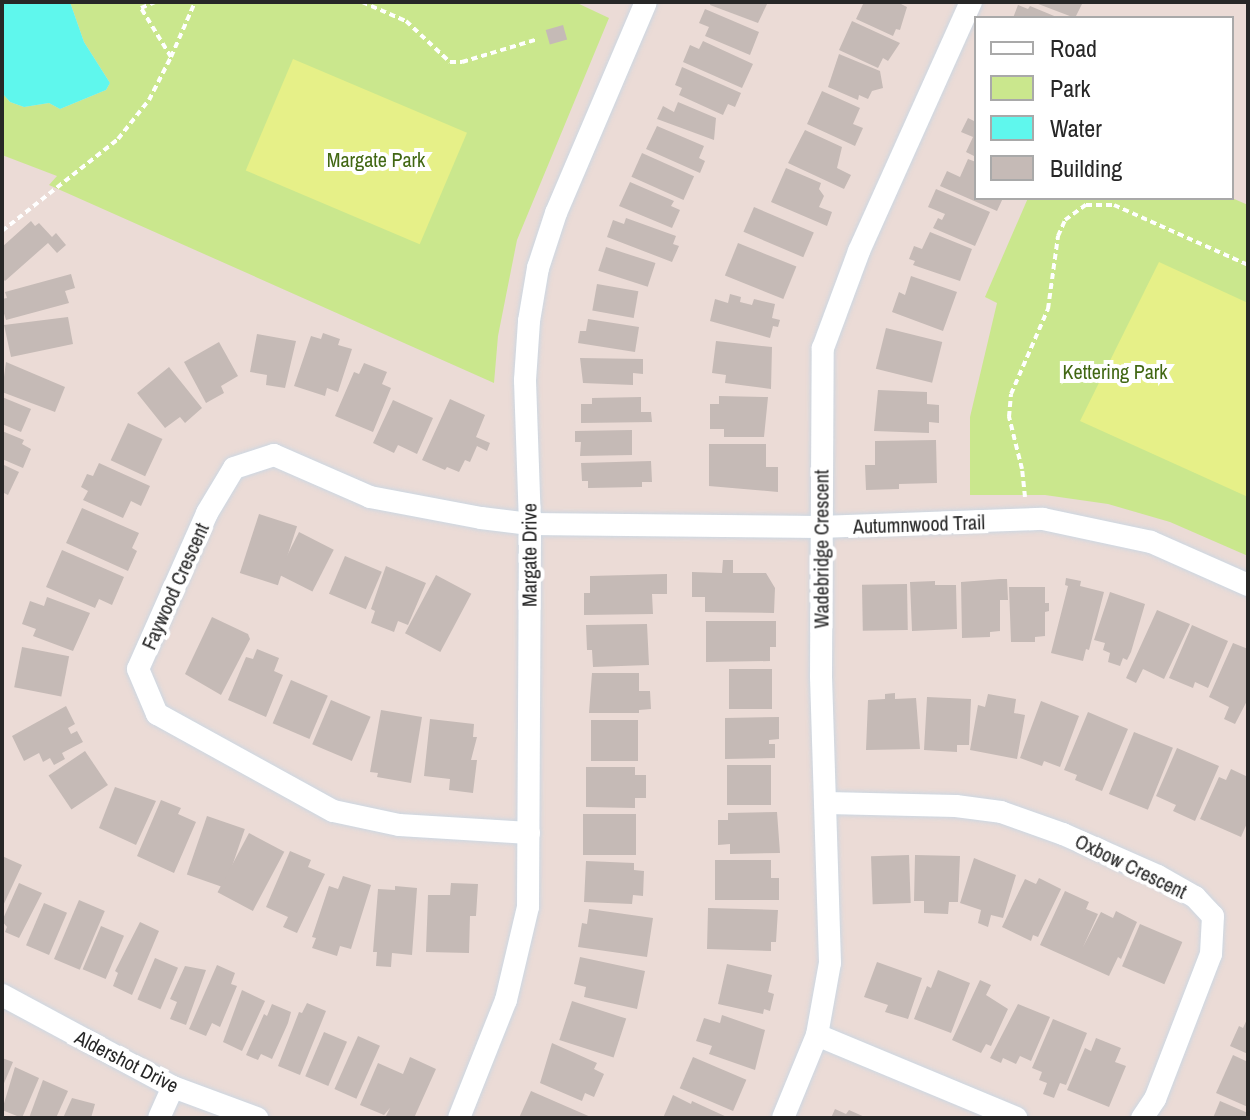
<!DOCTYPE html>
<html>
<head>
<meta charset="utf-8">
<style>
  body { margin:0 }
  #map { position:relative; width:1250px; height:1120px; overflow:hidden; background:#ebdbd6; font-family:"Archivo Narrow",sans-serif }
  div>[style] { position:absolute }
  .green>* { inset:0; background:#cae78d }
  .pitch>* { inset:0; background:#e6f088; transform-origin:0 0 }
  .water>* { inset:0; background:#5ff7ed }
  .building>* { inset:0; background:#c5bab6; transform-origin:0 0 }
  .path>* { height:4px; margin-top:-2px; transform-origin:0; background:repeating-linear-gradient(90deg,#fff 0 6px,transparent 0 10px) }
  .roads { filter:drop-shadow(0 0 2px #ccd7e2) drop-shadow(0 0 2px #ccd7e2) }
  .minor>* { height:22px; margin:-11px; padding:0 11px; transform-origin:11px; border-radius:11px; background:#fff }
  span { translate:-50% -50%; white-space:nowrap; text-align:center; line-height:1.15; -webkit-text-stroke:8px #fff; paint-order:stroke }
  .park-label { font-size:20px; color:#416713 }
  .street-label { font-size:20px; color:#272727 }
  .frame { position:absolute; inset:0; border:4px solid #272727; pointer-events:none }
  .legend { position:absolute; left:974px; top:16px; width:260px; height:184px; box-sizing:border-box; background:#fff; border:2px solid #a9a9a9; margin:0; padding:10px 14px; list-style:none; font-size:24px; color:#272727 }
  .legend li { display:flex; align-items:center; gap:16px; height:40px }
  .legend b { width:40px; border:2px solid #a9a9a9 }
</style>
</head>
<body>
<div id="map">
  <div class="green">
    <i style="clip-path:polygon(70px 2px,575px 2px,609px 18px,517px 240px,498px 336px,494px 383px,49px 185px,57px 176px,2px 155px,2px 93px,10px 102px,24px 107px,49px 103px,60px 109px,106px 90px,110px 83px,84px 42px)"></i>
    <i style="clip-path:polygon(1028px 198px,1232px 198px,1248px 205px,1248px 556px,1170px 522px,1108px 504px,1045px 495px,970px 495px,970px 417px,997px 303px,985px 297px)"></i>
  </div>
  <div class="pitch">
    <i style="left:293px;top:59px;width:189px;height:121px;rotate:23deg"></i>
    <i style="clip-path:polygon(1159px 262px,1248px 303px,1248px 497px,1080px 421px)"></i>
  </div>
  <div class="water">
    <i style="clip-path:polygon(2px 2px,70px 2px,84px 42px,110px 83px,106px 90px,60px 109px,49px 103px,24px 107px,10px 102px,2px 93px)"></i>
  </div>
  <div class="building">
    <i style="clip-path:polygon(711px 2px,768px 2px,758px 23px,710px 5px)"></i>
    <i style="clip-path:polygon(864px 2px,897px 2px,907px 7px,900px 30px,896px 29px,893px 36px,856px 19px)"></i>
    <i style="clip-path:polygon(1033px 2px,1083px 2px,1075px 18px)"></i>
    <i style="clip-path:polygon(1018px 5px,1028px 9px,1030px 6px,1059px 18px,1013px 18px)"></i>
    <i style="clip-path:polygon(705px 9px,759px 32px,750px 55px,705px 36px,709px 27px,699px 23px)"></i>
    <i style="clip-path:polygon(852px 21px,900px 43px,888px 61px,883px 58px,878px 68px,839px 50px)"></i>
    <i style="left:563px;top:25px;width:15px;height:18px;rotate:74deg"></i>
    <i style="clip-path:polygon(703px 41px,753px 64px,742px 88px,683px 62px,690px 45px,699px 49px)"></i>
    <i style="clip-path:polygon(839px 54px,880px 71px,883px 88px,872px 91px,868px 99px,859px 95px,858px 100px,828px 87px)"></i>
    <i style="clip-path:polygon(682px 67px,741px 93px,735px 107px,728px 104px,723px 115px,679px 95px,682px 88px,675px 85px)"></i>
    <i style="clip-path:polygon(822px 91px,860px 108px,853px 124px,863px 128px,855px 146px,807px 124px)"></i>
    <i style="clip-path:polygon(678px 102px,716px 118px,714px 140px,657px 119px,663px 106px,674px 112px)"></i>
    <i style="clip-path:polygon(968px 118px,976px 122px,976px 157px,966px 152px,973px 137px,961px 132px)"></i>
    <i style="clip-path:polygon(657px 126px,704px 146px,699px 158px,705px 161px,700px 173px,646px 149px)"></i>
    <i style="clip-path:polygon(805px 130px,842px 147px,837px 168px,851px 175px,844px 189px,788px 163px)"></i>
    <i style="left:642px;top:153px;width:57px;height:26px;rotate:24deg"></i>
    <i style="clip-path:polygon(968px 159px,976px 162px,976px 198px,1003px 198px,997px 211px,940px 186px,947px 171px,960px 177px)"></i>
    <i style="clip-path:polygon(786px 168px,821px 183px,819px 189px,824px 196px,819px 207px,832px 212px,827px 226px,771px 202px)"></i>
    <i style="clip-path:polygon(630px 182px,674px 201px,671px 206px,680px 210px,672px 228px,619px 206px)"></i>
    <i style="clip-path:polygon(936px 189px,990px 212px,975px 246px,933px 228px,938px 218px,942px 220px,945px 214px,928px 207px)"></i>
    <i style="left:754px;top:207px;width:65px;height:27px;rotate:23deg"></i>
    <i style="clip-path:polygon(626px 218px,676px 236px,673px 244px,679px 246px,672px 262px,607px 237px,613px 220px,624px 224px)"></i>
    <i style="clip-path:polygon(31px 221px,35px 226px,39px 223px,52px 237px,56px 233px,66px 245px,57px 253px,48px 243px,5px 281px,2px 278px,2px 247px)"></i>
    <i style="clip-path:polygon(930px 232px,972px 249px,960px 281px,913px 265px,915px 261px,909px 259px,914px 246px,922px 249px)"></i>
    <i style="left:738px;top:243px;width:63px;height:35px;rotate:22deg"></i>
    <i style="left:606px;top:247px;width:52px;height:25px;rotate:18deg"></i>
    <i style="clip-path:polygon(71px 274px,75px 288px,65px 291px,69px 303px,6px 320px,2px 307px,2px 299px,7px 298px,5px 292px)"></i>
    <i style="clip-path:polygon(911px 276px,957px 292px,943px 331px,892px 312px,899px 292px,905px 295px)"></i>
    <i style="left:597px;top:284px;width:42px;height:27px;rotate:10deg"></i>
    <i style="clip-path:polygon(730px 294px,741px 297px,740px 302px,752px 305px,754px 299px,775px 304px,772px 318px,780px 320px,778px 327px,773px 326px,770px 338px,710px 321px,715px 299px,728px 303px)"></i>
    <i style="clip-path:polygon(68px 317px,73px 344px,11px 357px,4px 325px)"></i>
    <i style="clip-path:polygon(588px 319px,639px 327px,635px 352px,578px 343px,580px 331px,586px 331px)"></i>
    <i style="left:886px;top:328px;width:58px;height:42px;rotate:14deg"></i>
    <i style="clip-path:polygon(323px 333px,340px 339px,338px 345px,352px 349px,338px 392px,327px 388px,325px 396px,294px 386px,311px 336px,321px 339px)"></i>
    <i style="clip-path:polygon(257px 334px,296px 341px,285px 388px,266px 385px,267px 375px,250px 372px)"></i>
    <i style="clip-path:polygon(716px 341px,772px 347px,771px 389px,725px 383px,726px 375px,712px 373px)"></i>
    <i style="clip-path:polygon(219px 342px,238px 376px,221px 386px,224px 393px,206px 403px,184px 362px)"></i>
    <i style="clip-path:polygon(580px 358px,643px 359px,643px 374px,633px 373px,633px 385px,583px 383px)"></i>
    <i style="clip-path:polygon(6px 362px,65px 387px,55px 412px,2px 392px)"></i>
    <i style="clip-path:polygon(364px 363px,387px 372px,382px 384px,391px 388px,373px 432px,335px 416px,354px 372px,359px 374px)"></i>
    <i style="clip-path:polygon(169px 367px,202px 408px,185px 423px,180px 417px,165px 428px,137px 393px)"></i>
    <i style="clip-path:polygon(878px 390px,927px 392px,927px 404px,939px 405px,939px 423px,929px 422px,929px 433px,874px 431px)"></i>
    <i style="clip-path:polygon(719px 396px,768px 397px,764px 437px,724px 437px,724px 429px,710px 429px,710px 404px,719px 404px)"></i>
    <i style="clip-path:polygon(2px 397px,31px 409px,21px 432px,2px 424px)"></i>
    <i style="clip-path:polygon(641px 397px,641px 412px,651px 412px,652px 422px,581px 423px,581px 404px,592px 404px,592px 398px)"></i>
    <i style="clip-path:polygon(450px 399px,485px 415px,476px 437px,490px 443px,487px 451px,477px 446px,470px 462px,465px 460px,459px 472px,447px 467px,445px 470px,422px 460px)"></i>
    <i style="clip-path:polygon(393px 400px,433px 418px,417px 454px,398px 445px,394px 453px,373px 443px)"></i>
    <i style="left:128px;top:423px;width:38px;height:41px;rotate:25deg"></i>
    <i style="clip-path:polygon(632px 430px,632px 455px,580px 456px,581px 442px,575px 442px,575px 431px)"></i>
    <i style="clip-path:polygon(2px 431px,24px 440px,22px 444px,31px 449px,23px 468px,2px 459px)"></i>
    <i style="clip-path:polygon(936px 440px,937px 483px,899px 484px,899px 489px,866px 490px,865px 465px,875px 465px,875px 441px)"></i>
    <i style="clip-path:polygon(709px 444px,766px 444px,766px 467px,778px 467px,778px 492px,709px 486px)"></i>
    <i style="clip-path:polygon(651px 461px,652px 482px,642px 482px,642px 487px,588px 488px,588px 481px,582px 481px,581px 463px)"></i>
    <i style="clip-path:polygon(99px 463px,150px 486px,141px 506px,131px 501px,123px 518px,83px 500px,88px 491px,81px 487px,87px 474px,93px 476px)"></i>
    <i style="clip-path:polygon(2px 464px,19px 472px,8px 495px,2px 492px)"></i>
    <i style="clip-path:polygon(82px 508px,139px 533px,132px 548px,137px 551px,128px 571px,66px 543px)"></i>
    <i style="left:259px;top:514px;width:40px;height:62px;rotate:18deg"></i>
    <i style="left:299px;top:532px;width:39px;height:47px;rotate:27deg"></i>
    <i style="clip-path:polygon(62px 550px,124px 577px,112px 605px,99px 599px,95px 608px,46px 587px)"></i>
    <i style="left:345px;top:556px;width:40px;height:41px;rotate:23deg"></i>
    <i style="clip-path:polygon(723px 560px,733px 560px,733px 573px,766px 573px,775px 588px,774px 613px,705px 612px,705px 597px,692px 597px,692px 572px,722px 573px)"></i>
    <i style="clip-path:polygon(386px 566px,426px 583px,408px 625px,398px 621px,394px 632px,371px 623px,375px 611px,371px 609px)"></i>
    <i style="clip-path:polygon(667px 574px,667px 594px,652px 594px,653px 614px,584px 615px,584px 593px,590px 593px,590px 576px)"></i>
    <i style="left:436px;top:575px;width:40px;height:66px;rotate:28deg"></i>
    <i style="clip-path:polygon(1066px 578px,1081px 581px,1080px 586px,1104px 592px,1089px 650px,1086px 649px,1083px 661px,1051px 653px,1068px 586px,1065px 585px)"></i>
    <i style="clip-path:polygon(1000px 579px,1007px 579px,1008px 600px,1000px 600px,1000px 631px,990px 632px,990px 637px,962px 638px,961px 582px)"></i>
    <i style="clip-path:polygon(935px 581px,935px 585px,956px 585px,957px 629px,912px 631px,910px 582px)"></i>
    <i style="left:907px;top:584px;width:46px;height:45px;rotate:89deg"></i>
    <i style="clip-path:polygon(1009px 587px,1045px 587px,1045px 603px,1049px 603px,1049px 611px,1045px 612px,1045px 636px,1035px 637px,1035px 642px,1011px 642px)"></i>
    <i style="clip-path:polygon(1110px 592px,1145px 604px,1131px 652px,1127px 660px,1123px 658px,1120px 666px,1108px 662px,1110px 653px,1103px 650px,1105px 643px,1094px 640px)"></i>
    <i style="clip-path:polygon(47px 597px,90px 613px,73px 651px,33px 636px,36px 629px,22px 624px,30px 601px,44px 606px)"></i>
    <i style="clip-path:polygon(1157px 610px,1190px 624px,1164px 679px,1143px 669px,1136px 683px,1126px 678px)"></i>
    <i style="clip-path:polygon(212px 617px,248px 634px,250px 639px,221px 695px,185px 674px)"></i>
    <i style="clip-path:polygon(706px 621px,776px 621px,776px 647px,770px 647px,770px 661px,706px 662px)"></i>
    <i style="clip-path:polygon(647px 624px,649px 665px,593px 667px,592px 650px,587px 650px,586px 625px)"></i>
    <i style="clip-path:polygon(1192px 625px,1228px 641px,1208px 688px,1195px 682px,1193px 688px,1169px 678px)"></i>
    <i style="clip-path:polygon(1233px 643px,1248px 649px,1248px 699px,1235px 724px,1224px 719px,1229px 707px,1209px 697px)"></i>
    <i style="left:22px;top:647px;width:48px;height:41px;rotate:11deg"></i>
    <i style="clip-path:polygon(257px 649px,279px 658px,274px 671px,283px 675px,266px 717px,228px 700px,246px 657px,253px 659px)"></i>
    <i style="left:729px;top:669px;width:43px;height:40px"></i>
    <i style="clip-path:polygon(592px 673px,639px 673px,639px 691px,650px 691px,651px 709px,639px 710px,639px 713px,589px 713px)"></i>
    <i style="left:291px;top:680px;width:40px;height:47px;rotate:23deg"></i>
    <i style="clip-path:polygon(895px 693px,895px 699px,916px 698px,920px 749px,866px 750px,868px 700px,885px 699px,885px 694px)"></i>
    <i style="clip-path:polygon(988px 694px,1016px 699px,1014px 713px,1025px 715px,1017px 759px,970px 750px,978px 705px,985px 707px)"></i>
    <i style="clip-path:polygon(927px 697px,971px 699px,969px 745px,957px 745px,957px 752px,924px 750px)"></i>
    <i style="left:331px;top:700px;width:43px;height:48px;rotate:23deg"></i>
    <i style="clip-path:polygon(1041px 701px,1079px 716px,1060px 767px,1044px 761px,1042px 766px,1020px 758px)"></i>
    <i style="clip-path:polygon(66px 706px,75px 724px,68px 728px,71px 734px,77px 731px,83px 742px,62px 753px,65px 759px,54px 765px,50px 758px,43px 762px,39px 753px,24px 761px,12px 736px)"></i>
    <i style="clip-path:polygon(381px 710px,422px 717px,411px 783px,377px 777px,378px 773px,370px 772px)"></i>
    <i style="clip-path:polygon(1088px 712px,1128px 729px,1102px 791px,1075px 780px,1077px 775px,1064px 770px)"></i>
    <i style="clip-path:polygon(779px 717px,779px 739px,769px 740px,769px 744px,775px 744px,775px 758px,725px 759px,725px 718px)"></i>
    <i style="clip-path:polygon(430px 719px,474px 724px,473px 737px,477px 737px,471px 760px,477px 760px,473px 793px,449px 790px,450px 779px,424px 776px)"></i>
    <i style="left:591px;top:720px;width:47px;height:41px"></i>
    <i style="left:1134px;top:732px;width:42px;height:67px;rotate:22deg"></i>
    <i style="clip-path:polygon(1177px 748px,1219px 766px,1195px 821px,1173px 811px,1176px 805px,1156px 796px)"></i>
    <i style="left:85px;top:751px;width:41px;height:44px;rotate:56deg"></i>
    <i style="left:727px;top:765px;width:44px;height:40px"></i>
    <i style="clip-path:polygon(586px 767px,635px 767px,635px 775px,646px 775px,646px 798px,635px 798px,635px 808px,586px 807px)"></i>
    <i style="clip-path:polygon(1231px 769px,1248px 777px,1248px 821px,1241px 837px,1200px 819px,1219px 777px,1226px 780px)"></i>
    <i style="clip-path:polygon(115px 787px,156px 801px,136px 845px,99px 828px)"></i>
    <i style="clip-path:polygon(161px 800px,181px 808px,178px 814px,196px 822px,174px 873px,137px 856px)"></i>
    <i style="clip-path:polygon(777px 812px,780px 853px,730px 854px,730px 844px,718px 845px,718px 820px,728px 820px,728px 813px)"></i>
    <i style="left:636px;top:814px;width:41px;height:53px;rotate:90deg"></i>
    <i style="left:207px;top:816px;width:40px;height:62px;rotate:19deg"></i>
    <i style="left:249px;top:833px;width:40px;height:67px;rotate:28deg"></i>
    <i style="clip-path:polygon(290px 851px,311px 860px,308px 867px,325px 874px,297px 933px,283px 927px,288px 917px,266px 907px)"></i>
    <i style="left:909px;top:855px;width:48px;height:38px;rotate:88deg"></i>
    <i style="clip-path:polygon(915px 855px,960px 856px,958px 902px,949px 902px,948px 914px,924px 913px,924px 901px,914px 901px)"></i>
    <i style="clip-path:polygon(2px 856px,22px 865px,2px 908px)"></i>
    <i style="clip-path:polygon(974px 858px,1016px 875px,1003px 918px,991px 915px,988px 927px,978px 923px,981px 910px,960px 903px)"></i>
    <i style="clip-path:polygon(715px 860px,771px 860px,771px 878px,779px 878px,779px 900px,715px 900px)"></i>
    <i style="clip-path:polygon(586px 861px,634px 863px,634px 870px,644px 871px,643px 896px,633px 895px,632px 904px,584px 902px)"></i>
    <i style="clip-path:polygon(343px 876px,371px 885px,351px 949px,340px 946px,337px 956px,312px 948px,316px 938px,312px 937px,329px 886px,338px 889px)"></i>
    <i style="clip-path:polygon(1039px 878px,1061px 889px,1038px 937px,1033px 935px,1031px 941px,1002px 927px,1025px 879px,1036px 884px)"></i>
    <i style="clip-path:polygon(19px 883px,42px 893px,19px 938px,5px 932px,7px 927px,2px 921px)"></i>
    <i style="clip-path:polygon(451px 883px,478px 884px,476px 916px,470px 916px,469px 953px,426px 952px,428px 895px,450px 895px)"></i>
    <i style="clip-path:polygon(395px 886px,417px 888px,412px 955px,392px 953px,391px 967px,376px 966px,377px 952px,373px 952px,378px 889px,395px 890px)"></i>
    <i style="clip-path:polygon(1065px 891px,1089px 902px,1086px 909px,1098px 914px,1083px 947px,1101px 912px,1113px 918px,1116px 911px,1137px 922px,1121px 959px,1118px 957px,1109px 976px,1040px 945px)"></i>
    <i style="left:79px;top:900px;width:28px;height:64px;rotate:23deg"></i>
    <i style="left:44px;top:903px;width:25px;height:46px;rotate:23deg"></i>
    <i style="clip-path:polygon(708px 908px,778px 910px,776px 942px,771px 942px,771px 951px,707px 949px)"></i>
    <i style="clip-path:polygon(589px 909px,653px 918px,647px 957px,578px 947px,582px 923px,587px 924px)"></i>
    <i style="clip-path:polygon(140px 922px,159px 931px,132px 995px,113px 986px,118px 973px,115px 971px)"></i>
    <i style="left:1140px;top:924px;width:46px;height:46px;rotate:23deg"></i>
    <i style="left:101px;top:926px;width:25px;height:47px;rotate:23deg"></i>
    <i style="clip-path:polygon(580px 957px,645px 971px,637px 1009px,584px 997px,586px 987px,574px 984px)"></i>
    <i style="left:155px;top:958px;width:25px;height:45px;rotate:23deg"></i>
    <i style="clip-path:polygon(877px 962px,922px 978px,908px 1019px,885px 1012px,888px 1005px,864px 997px)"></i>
    <i style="clip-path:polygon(727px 964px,772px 975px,768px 992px,774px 994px,770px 1011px,764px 1009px,763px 1014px,718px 1004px)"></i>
    <i style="clip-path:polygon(217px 965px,235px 973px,231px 984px,237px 986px,220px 1027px,212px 1023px,206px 1036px,189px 1029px)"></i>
    <i style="clip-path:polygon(185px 966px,206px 970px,186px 1025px,170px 1019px,177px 1002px,170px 999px)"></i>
    <i style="clip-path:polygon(938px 970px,970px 983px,951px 1033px,914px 1019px,927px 986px,931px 988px)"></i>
    <i style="clip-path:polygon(980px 980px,991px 985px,986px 995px,1008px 1009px,991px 1046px,986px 1044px,981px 1053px,952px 1040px)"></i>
    <i style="clip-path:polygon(242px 990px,265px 1001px,242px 1051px,223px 1042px)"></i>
    <i style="left:572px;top:1001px;width:57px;height:41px;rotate:18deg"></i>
    <i style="clip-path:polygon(307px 1003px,326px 1011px,300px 1075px,278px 1066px,299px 1012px,302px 1013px)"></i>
    <i style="clip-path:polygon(272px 1004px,291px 1012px,288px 1023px,272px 1059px,261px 1054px,258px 1060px,246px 1055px,264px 1014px,267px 1016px)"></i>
    <i style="clip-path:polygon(1018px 1004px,1050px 1017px,1031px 1061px,1020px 1056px,1016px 1064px,1003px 1058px,1001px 1063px,990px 1058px)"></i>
    <i style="clip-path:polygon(722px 1015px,765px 1030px,755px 1070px,709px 1054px,712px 1046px,696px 1041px,704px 1018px,720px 1023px)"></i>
    <i style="clip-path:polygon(1248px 1017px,1248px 1054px,1230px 1046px,1239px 1026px,1243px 1028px)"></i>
    <i style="clip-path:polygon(1053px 1019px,1087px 1033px,1066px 1085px,1060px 1083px,1054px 1098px,1043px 1094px,1047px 1083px,1039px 1080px,1042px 1072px,1032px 1068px)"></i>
    <i style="left:324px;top:1032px;width:25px;height:48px;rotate:23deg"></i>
    <i style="left:358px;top:1036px;width:24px;height:58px;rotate:24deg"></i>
    <i style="clip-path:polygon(1096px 1038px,1121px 1048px,1115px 1062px,1126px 1066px,1109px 1107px,1067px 1090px,1085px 1048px,1091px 1051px)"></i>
    <i style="clip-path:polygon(552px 1043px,597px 1063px,594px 1069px,604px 1074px,594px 1097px,585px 1093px,582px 1101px,540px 1083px)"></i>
    <i style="clip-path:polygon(1233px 1055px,1248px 1062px,1248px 1107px,1216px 1093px)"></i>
    <i style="clip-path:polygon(410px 1057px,436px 1069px,414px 1118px,389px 1118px,386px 1116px,390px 1108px,384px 1115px,360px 1105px,378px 1063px,403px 1074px)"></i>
    <i style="left:693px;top:1057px;width:58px;height:34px;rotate:23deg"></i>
    <i style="clip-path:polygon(2px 1058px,13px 1062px,2px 1088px)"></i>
    <i style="clip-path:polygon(15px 1067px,39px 1078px,22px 1118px,2px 1110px)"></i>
    <i style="clip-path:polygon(43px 1080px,68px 1091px,56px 1118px,29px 1118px)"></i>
    <i style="clip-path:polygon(531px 1091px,593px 1118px,519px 1118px)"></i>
    <i style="clip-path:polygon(673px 1095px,691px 1104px,692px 1101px,729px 1118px,663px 1118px)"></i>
    <i style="clip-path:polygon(72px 1098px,95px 1104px,91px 1118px,63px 1118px)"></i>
    <i style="clip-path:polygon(1220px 1101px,1248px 1113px,1248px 1118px,1213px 1118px)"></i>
    <i style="clip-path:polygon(835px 1109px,846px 1114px,849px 1110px,867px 1118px,831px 1118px)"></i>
  </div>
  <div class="path">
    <i style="left:362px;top:2px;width:48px;rotate:23.4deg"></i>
    <i style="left:406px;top:21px;width:60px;rotate:43deg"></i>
    <i style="left:450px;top:62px;width:12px"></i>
    <i style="left:462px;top:62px;width:79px;rotate:-16.8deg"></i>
    <i style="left:171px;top:57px;width:60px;rotate:-66.4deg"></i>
    <i style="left:2px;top:231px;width:148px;rotate:-38.4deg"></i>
    <i style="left:118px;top:139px;width:50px;rotate:-51.5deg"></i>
    <i style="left:149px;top:100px;width:48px;rotate:-62.9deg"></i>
    <i style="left:171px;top:57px;width:57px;rotate:-121.5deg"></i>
    <i style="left:141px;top:8px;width:15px;rotate:-23deg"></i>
    <i style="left:1025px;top:497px;width:28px;rotate:-96deg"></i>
    <i style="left:1022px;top:469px;width:54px;rotate:-104deg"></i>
    <i style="left:1009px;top:417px;width:23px;rotate:-85deg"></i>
    <i style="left:1011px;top:394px;width:93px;rotate:-66.5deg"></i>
    <i style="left:1048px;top:309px;width:74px;rotate:-82.2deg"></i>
    <i style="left:1058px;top:236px;width:17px;rotate:-66deg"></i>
    <i style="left:1065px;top:220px;width:26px;rotate:-36deg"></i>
    <i style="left:1086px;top:205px;width:28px"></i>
    <i style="left:1114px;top:205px;width:147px;rotate:24.1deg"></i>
  </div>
  <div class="roads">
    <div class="minor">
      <i style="left:827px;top:803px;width:129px;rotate:1.3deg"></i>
      <i style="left:956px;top:806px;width:45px;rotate:7.6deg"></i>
      <i style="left:1001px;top:812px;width:66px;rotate:19.5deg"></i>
      <i style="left:1063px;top:834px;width:104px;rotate:23.9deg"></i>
      <i style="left:1158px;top:876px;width:43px;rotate:29.6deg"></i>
      <i style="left:1195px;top:897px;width:26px;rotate:47deg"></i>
      <i style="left:1213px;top:916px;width:38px;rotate:93deg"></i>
      <i style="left:1211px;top:954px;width:155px;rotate:111.1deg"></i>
      <i style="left:1155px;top:1099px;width:23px;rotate:124deg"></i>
      <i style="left:529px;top:833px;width:130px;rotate:-176.5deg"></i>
      <i style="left:399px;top:825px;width:67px;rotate:-168deg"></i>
      <i style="left:333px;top:811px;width:201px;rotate:-151.1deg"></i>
      <i style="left:157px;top:714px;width:49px;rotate:-112.9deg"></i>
      <i style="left:138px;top:669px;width:171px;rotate:-66.1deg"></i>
      <i style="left:207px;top:513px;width:52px;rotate:-59deg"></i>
      <i style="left:234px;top:468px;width:42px;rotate:-18deg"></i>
      <i style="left:274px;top:455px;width:105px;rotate:23.6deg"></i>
      <i style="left:370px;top:497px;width:113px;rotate:10.7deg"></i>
      <i style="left:481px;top:518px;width:49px;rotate:7deg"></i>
      <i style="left:530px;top:524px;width:290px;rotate:0.6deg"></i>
      <i style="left:820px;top:527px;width:223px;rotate:-2.1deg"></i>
      <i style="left:1043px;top:519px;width:110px;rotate:12deg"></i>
      <i style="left:1151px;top:542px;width:106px;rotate:23.9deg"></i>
      <i style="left:2px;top:995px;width:194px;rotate:28.3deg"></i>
      <i style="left:173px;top:1087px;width:90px;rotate:20.3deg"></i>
      <i style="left:817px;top:1035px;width:216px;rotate:22.6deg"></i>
      <i style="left:159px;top:1118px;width:34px;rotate:-66deg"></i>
      <i style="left:459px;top:1118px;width:127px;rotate:-68.3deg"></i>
      <i style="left:506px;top:1000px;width:96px;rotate:-76.7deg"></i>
      <i style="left:528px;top:907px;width:383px;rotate:-89.7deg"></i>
      <i style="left:530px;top:524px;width:144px;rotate:-92deg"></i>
      <i style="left:525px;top:380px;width:59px;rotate:-86.1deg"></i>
      <i style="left:529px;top:321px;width:54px;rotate:-80.4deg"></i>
      <i style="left:538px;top:268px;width:58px;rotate:-71.9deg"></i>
      <i style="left:556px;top:213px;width:229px;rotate:-66.9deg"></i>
      <i style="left:783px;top:1118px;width:90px;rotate:-67.7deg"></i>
      <i style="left:817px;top:1035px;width:73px;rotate:-79.8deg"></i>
      <i style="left:830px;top:963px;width:286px;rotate:-91.8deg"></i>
      <i style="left:821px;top:677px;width:329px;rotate:-89.7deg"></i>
      <i style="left:823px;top:348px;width:103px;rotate:-69.6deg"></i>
      <i style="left:859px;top:251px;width:273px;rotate:-65.8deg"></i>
    </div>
  </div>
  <div class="park-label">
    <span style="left:376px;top:159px">Margate Park</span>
    <span style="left:1115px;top:371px">Kettering Park</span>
  </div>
  <div class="street-label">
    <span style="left:919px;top:524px;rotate:-2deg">Autumnwood Trail</span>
    <span style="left:821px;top:549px;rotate:-90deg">Wadebridge Crescent</span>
    <span style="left:529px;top:555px;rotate:-90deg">Margate Drive</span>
    <span style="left:175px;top:586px;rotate:-66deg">Faywood Crescent</span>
    <span style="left:1131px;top:866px;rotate:26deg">Oxbow Crescent</span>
    <span style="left:127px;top:1061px;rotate:27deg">Aldershot Drive</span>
  </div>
  <div class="frame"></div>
  <ul class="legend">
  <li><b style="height:10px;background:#fff"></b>Road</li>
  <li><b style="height:22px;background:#cae78d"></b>Park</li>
  <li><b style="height:22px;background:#5ff7ed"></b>Water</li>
  <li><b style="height:22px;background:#c5bab6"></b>Building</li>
  </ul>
</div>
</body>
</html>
